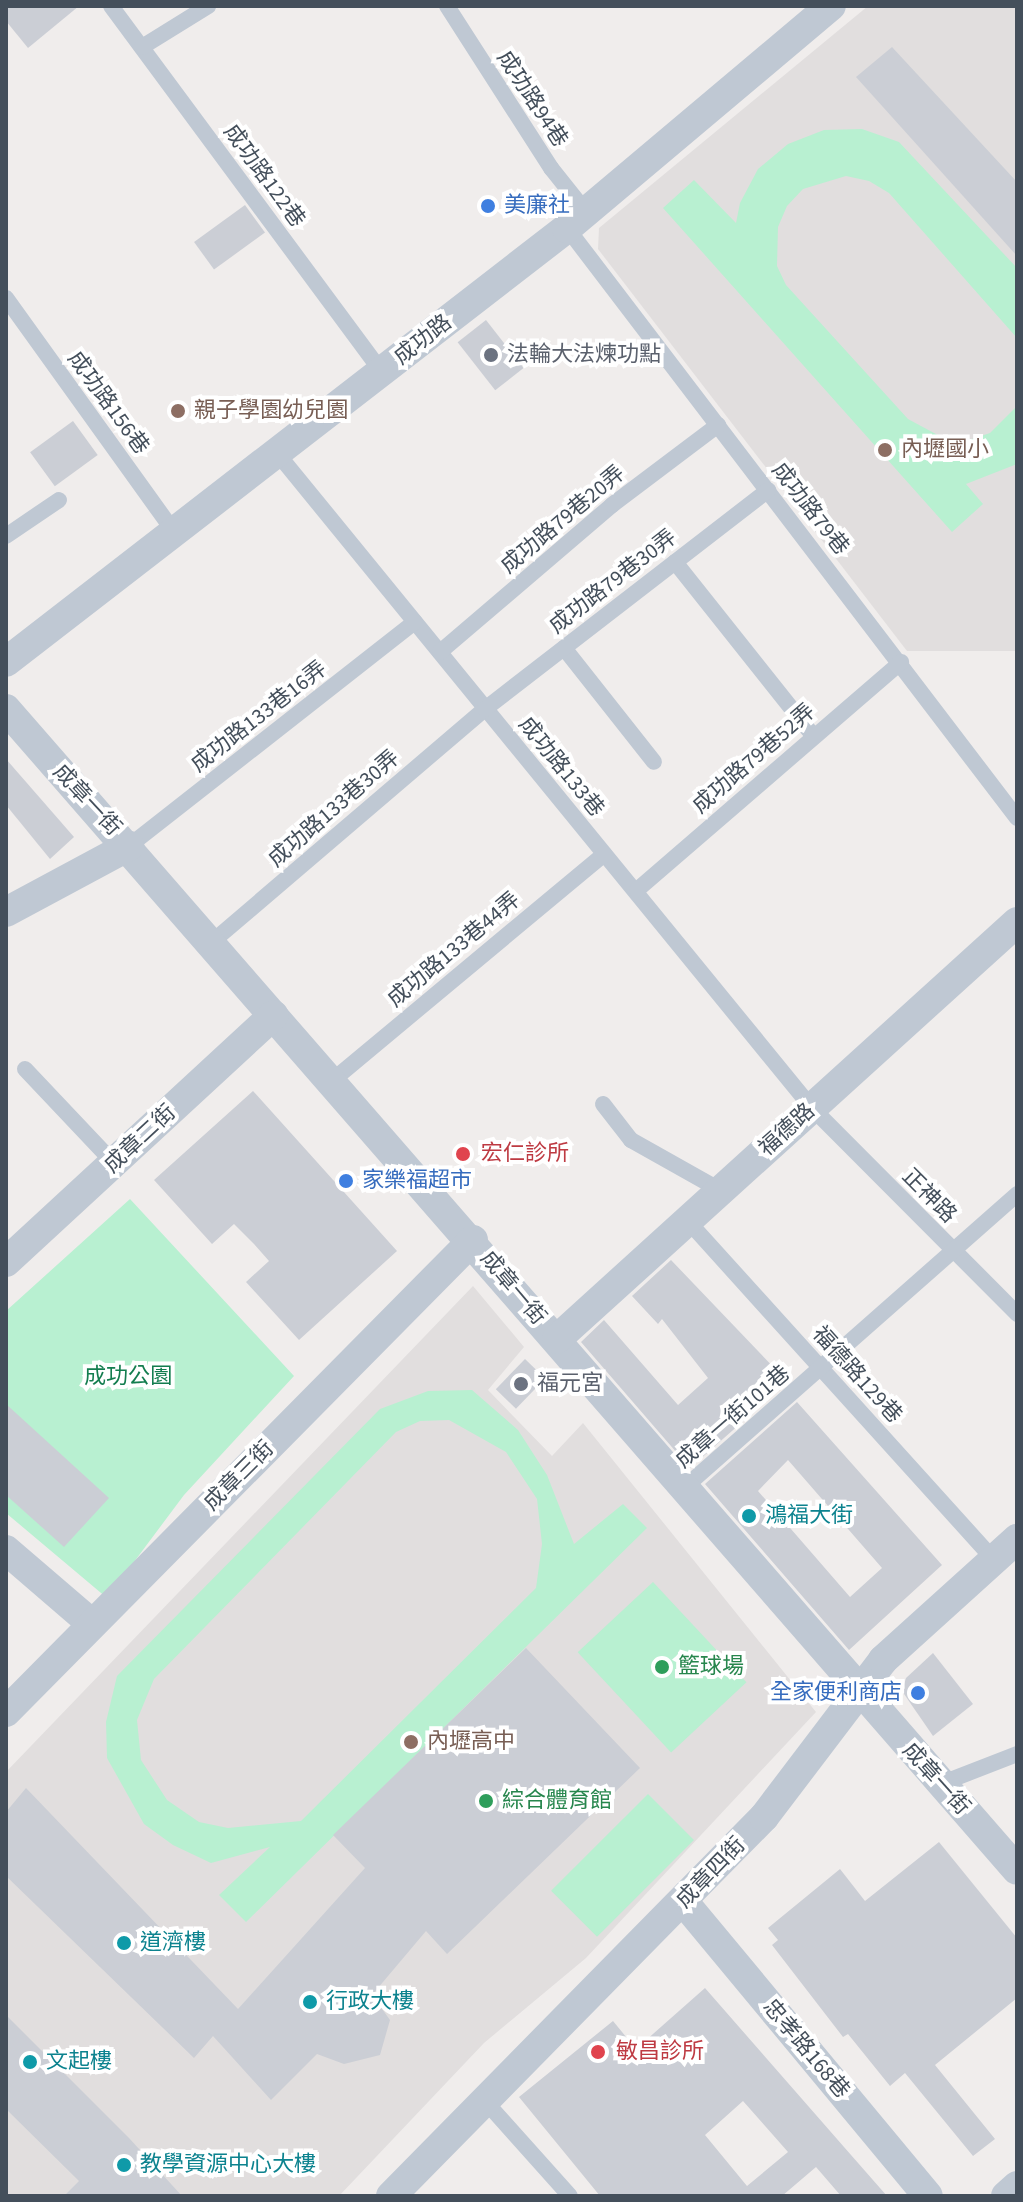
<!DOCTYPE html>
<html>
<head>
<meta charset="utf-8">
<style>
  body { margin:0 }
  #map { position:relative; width:1023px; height:2202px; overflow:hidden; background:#f0edec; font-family:"Source Sans 3","Noto Sans TC",sans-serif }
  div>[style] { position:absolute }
  .education>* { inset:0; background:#e1dede }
  .green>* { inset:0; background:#b8f0d1; transform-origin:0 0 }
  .building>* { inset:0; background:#cbced5; transform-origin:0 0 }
  .lane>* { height:16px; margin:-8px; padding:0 8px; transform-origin:8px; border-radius:8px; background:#bfc8d3 }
  .street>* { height:30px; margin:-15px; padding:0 15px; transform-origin:15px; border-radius:15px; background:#bfc8d3 }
  .dots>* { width:22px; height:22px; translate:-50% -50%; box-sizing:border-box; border:4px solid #fff; border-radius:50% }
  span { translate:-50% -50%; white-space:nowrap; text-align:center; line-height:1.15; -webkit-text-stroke:8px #fff; paint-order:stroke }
  .street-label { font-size:22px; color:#444f5b }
  .shop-label { font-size:22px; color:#366cbe }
  .left { translate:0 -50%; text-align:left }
  .right { translate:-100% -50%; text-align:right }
  .worship-label { font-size:22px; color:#5b616d }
  .education-label { font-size:22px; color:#785e54 }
  .health-label { font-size:22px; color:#be3a42 }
  .park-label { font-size:22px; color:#137d4f }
  .culture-label { font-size:22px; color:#0d838f }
  .leisure-label { font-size:22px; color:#27864d }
  .frame { position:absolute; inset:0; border:8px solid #444f5b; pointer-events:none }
</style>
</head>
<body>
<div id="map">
  <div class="education">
    <i style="clip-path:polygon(868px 6px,1017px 6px,1017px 651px,907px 651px,598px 249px,599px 228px)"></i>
    <i style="clip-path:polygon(473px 1286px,524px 1347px,488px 1390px,552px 1456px,583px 1423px,816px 1712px,586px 1958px,484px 2043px,339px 2196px,6px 2196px,6px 1772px)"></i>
  </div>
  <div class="green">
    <i style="clip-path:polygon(862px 129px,899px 142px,1017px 268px,1017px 338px,889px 193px,869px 181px,846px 176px,803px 189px,787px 206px,778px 227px,777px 266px,786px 285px,908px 419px,947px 440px,969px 440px,990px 433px,1017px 406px,1017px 464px,966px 484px,983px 504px,952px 532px,663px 208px,694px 180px,736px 223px,740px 203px,758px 169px,788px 144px,824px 130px)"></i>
    <i style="clip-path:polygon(130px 1199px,294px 1376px,184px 1495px,107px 1598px,6px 1513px,6px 1311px)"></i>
    <i style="clip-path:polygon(evenodd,472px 1390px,518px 1430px,547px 1475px,574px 1544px,623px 1504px,647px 1528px,246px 1922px,219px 1895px,270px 1847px,211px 1863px,173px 1845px,144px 1824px,107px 1758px,106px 1722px,117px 1676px,380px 1409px,428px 1391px,472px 1390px,449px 1420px,506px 1452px,537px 1499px,542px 1544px,536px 1588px,301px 1821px,228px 1828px,199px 1822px,167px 1800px,141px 1760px,137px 1720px,154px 1679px,396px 1432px,420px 1421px,449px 1420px)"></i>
    <i style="left:653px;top:1582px;width:137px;height:103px;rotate:47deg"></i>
    <i style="left:648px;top:1794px;width:65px;height:137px;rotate:45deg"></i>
  </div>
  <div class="building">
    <i style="clip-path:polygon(6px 6px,79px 6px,28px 48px,6px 21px)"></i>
    <i style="clip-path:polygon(892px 47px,1017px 182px,1017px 256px,856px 77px)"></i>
    <i style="left:245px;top:205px;width:34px;height:63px;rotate:54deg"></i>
    <i style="left:486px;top:320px;width:61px;height:36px;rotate:52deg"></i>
    <i style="left:73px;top:421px;width:42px;height:53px;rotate:54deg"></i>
    <i style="clip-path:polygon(6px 759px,74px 837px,50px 859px,6px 805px)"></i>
    <i style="clip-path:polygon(253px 1091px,397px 1251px,299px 1340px,246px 1282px,269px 1261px,254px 1244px,234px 1224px,212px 1244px,154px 1180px)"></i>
    <i style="clip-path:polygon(671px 1260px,780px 1374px,775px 1378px,783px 1386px,690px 1468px,581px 1342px,604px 1320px,678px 1405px,708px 1378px,662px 1319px,658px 1324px,632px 1296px)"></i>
    <i style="left:525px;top:1359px;width:28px;height:42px;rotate:44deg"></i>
    <i style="clip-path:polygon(evenodd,797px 1402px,942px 1565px,849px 1650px,705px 1484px,797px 1402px,788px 1460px,882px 1568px,850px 1597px,758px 1491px,788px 1460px)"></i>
    <i style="clip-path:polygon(6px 1404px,109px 1498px,64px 1547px,6px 1495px)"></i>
    <i style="clip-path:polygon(526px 1648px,640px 1768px,447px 1954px,426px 1931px,372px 1995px,390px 2020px,380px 2055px,344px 2064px,317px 2054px,271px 2100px,213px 2036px,194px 2058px,6px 1876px,6px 1812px,26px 1788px,238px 2009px,365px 1868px,333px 1835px)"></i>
    <i style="clip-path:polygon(933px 1653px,973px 1704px,933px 1736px,902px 1691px,906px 1678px)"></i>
    <i style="clip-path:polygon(939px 1842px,1017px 1938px,1017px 1998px,935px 2065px,995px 2139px,973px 2156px,905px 2073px,890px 2086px,848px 2034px,843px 2037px,772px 1945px,778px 1940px,768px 1928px,840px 1869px,865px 1901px)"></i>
    <i style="clip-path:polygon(evenodd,705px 1988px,844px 2147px,887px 2196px,841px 2196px,816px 2167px,782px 2196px,600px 2196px,519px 2097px,613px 2021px,636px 2049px,705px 1988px,743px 2101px,788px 2152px,747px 2186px,705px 2135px,743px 2101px)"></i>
    <i style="clip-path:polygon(6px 2015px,129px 2138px,182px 2196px,64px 2196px,79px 2181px,6px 2109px)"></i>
  </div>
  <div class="lane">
    <i style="left:111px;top:6px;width:455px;rotate:53.5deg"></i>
    <i style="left:447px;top:6px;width:193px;rotate:57.3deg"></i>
    <i style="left:551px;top:168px;width:56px;rotate:51.5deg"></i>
    <i style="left:142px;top:47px;width:78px;rotate:-31.8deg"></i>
    <i style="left:567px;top:228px;width:742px;rotate:52.67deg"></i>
    <i style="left:6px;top:298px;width:289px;rotate:54.3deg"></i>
    <i style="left:277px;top:453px;width:846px;rotate:50.76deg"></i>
    <i style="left:812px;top:1108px;width:291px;rotate:45.1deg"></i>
    <i style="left:6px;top:536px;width:64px;rotate:-34.2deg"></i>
    <i style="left:675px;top:562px;width:223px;rotate:51.5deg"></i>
    <i style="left:564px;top:648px;width:145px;rotate:51.7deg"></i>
    <i style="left:440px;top:652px;width:226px;rotate:-40.5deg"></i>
    <i style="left:612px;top:505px;width:133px;rotate:-37deg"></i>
    <i style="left:129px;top:846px;width:363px;rotate:-38.1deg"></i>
    <i style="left:637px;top:890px;width:349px;rotate:-40.8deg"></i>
    <i style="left:212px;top:942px;width:359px;rotate:-40.5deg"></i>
    <i style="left:485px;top:709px;width:358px;rotate:-37.7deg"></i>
    <i style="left:25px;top:1069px;width:129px;rotate:46.6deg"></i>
    <i style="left:333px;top:1080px;width:353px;rotate:-39.8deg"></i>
    <i style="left:603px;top:1104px;width:46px;rotate:52.1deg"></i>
    <i style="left:631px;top:1140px;width:102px;rotate:29.3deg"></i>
    <i style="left:687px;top:1220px;width:458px;rotate:47.9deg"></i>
    <i style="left:685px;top:1487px;width:443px;rotate:-41.4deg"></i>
    <i style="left:940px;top:1784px;width:83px;rotate:-21.3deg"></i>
    <i style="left:485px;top:2101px;width:127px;rotate:48.2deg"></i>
  </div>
  <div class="street">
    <i style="left:6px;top:662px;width:709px;rotate:-37.73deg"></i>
    <i style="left:567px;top:228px;width:345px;rotate:-40.1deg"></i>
    <i style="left:6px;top:709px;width:1539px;rotate:48.95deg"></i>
    <i style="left:6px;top:912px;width:140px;rotate:-28.2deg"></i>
    <i style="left:6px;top:1262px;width:364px;rotate:-42.7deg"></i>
    <i style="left:557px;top:1339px;width:621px;rotate:-42.19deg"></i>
    <i style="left:6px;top:1550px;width:113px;rotate:40.7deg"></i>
    <i style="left:6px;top:1712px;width:664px;rotate:-45.31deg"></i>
    <i style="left:683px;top:1901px;width:383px;rotate:50.3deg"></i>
    <i style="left:391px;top:2196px;width:532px;rotate:-45.46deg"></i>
    <i style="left:764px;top:1817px;width:197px;rotate:-52.8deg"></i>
    <i style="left:883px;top:1660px;width:181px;rotate:-42.1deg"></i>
    <i style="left:1006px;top:2196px;width:15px;rotate:-42deg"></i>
  </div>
  <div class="dots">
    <i style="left:488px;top:206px;background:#3f7fe0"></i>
    <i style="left:491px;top:355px;background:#6b7280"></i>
    <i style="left:178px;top:411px;background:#8d6e63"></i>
    <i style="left:885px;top:450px;background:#8d6e63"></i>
    <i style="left:463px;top:1154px;background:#e0444e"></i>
    <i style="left:346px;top:1181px;background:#3f7fe0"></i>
    <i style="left:521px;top:1384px;background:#6b7280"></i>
    <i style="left:749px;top:1516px;background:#0f9aa8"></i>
    <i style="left:662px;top:1667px;background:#2e9e5b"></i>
    <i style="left:918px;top:1693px;background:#3f7fe0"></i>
    <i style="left:411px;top:1742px;background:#8d6e63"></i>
    <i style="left:486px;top:1801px;background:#2e9e5b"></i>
    <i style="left:124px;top:1943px;background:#0f9aa8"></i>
    <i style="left:310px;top:2002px;background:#0f9aa8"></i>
    <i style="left:598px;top:2052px;background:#e0444e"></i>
    <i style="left:30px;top:2062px;background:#0f9aa8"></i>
    <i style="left:124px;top:2165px;background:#0f9aa8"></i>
  </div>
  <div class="street-label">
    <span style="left:532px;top:99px;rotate:57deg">成功路94巷</span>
    <span style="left:264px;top:176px;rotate:54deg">成功路122巷</span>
    <span style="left:423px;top:340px;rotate:-38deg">成功路</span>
    <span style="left:108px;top:403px;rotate:54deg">成功路156巷</span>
    <span style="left:810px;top:509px;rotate:52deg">成功路79巷</span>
    <span style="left:563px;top:520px;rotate:-40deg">成功路79巷20弄</span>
    <span style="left:613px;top:582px;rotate:-38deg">成功路79巷30弄</span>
    <span style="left:259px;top:717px;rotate:-38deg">成功路133巷16弄</span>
    <span style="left:754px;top:759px;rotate:-41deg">成功路79巷52弄</span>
    <span style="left:561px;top:767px;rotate:51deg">成功路133巷</span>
    <span style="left:87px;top:800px;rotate:47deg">成章一街</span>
    <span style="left:334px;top:809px;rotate:-41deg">成功路133巷30弄</span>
    <span style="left:454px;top:950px;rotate:-40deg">成功路133巷44弄</span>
    <span style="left:787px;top:1130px;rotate:-42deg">福德路</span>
    <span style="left:140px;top:1139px;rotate:-43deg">成章二街</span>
    <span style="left:929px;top:1196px;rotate:45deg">正神路</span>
    <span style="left:513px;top:1288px;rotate:50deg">成章一街</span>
    <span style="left:857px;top:1375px;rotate:48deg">福德路129巷</span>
    <span style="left:733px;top:1417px;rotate:-41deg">成章一街101巷</span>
    <span style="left:239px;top:1476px;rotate:-45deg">成章三街</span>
    <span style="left:936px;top:1779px;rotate:48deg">成章一街</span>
    <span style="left:711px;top:1873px;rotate:-46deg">成章四街</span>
    <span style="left:806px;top:2049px;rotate:50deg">忠孝路168巷</span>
  </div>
  <div class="shop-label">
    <span class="left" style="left:504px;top:206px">美廉社</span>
    <span class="left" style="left:362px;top:1181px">家樂福超市</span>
    <span class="right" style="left:902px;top:1693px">全家便利商店</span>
  </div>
  <div class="worship-label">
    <span class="left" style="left:507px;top:355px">法輪大法煉功點</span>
    <span class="left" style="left:537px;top:1384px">福元宮</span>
  </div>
  <div class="education-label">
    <span class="left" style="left:194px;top:411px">親子學園幼兒園</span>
    <span class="left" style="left:901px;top:450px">內壢國小</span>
    <span class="left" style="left:427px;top:1742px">內壢高中</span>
  </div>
  <div class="health-label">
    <span class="left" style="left:481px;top:1154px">宏仁診所</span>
    <span class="left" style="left:616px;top:2052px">敏昌診所</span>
  </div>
  <div class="park-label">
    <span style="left:128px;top:1377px">成功公園</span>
  </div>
  <div class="culture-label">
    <span class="left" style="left:765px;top:1516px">鴻福大街</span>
    <span class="left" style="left:140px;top:1943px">道濟樓</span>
    <span class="left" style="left:326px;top:2002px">行政大樓</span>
    <span class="left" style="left:46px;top:2062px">文起樓</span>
    <span class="left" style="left:140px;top:2165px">教學資源中心大樓</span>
  </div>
  <div class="leisure-label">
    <span class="left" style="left:678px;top:1667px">籃球場</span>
    <span class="left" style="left:502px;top:1801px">綜合體育館</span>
  </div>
  <div class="frame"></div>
</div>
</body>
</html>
